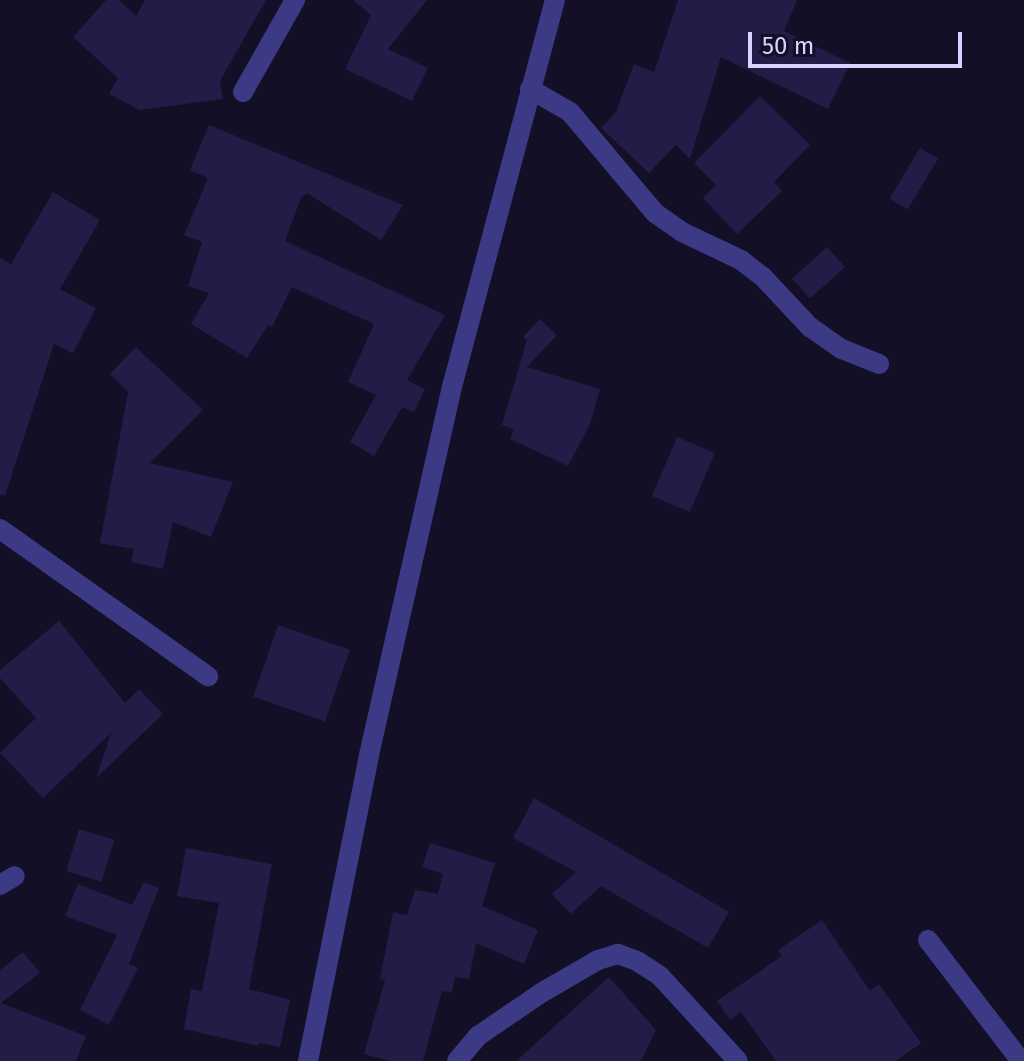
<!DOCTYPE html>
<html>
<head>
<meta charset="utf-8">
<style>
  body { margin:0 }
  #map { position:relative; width:1024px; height:1061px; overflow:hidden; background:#130f26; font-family:"Fira Sans",sans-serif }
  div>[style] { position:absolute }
  .building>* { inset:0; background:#241b47; transform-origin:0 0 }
  .minor>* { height:20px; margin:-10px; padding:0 10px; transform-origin:10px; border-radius:10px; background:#3d3a85 }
  .tertiary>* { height:20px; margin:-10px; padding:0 10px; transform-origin:10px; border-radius:10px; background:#3d3a85 }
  span { translate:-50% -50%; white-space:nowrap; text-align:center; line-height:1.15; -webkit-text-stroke:8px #130f26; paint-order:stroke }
  .scale { position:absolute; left:748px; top:32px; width:214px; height:36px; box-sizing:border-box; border:4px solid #d9d4ff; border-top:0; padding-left:10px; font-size:24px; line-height:28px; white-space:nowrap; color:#d9d4ff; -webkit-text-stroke:6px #130f26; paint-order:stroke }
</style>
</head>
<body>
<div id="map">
  <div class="building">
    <i style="clip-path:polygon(106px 0,119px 0,136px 16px,145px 0,266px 0,220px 81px,223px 99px,140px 110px,109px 94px,118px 78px,73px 37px)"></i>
    <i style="clip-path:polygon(353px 0,427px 0,388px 49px,428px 68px,412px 101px,345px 69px,371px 15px)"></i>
    <i style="clip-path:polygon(678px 0,797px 0,784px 31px,850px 63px,828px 109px,721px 57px,690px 159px,676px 145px,649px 173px,601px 128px,616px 112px,634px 64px,654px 72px)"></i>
    <i style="clip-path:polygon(760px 96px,810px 145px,774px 182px,782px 191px,737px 234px,703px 198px,716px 185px,694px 163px)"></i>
    <i style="clip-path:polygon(209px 125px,403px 205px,381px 240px,307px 193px,301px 198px,285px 241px,445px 315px,407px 380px,425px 389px,414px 412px,402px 407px,374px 456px,350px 442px,376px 395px,348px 382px,374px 324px,292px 287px,272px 327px,268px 325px,247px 358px,191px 324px,209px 293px,188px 286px,202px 242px,184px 235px,208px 178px,190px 170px)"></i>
    <i style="left:920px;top:148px;width:21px;height:59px;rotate:31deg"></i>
    <i style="clip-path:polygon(53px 192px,100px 220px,60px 289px,96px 308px,73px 353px,54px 344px,5px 496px,0 495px,0 258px,11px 264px)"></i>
    <i style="left:827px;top:247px;width:27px;height:47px;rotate:48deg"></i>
    <i style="clip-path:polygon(540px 319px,557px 335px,527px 367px,600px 389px,590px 424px,568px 466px,510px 439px,514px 430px,502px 425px,527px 340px,523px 337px)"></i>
    <i style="clip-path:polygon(136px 347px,203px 410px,150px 463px,233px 482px,211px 537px,173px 522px,163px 569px,131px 562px,134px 549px,100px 543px,128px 392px,110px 374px)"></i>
    <i style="left:677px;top:437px;width:41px;height:64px;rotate:23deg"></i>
    <i style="clip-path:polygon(59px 621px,125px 703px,139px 689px,163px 714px,96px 778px,111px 733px,43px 798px,0 753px,36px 718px,0 678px,0 670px)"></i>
    <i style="left:278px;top:625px;width:76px;height:76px;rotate:19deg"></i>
    <i style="clip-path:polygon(534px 798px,729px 912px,708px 948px,601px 886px,571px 914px,552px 894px,576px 872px,513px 838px)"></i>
    <i style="left:79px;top:829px;width:37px;height:44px;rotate:17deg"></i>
    <i style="clip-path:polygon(430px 843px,495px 863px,482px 906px,538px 930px,524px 964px,476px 943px,469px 979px,455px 977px,452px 993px,442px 991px,423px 1061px,389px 1061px,364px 1054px,385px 980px,380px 979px,393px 912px,407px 915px,415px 890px,438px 894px,443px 874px,422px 867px)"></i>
    <i style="clip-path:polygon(186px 848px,272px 864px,249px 989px,290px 1000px,280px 1047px,259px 1043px,258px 1046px,184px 1029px,191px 989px,202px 991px,219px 903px,177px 896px)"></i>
    <i style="clip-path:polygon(144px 882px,159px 888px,129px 964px,138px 968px,109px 1025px,80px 1010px,117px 935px,65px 916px,78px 884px,132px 905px)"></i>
    <i style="clip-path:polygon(822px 920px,870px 991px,879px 984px,921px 1043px,896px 1061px,776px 1061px,741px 1012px,730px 1020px,717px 1001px,782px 956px,778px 950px)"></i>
    <i style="clip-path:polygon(23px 952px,40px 973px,1px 1003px,86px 1036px,76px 1061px,0 1061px,0 970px)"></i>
    <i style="clip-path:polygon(609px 977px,656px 1030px,641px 1061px,516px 1061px)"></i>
  </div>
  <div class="minor">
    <i style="left:530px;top:89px;width:46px;rotate:29.9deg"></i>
    <i style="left:570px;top:112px;width:132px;rotate:49.9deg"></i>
    <i style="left:655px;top:213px;width:33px;rotate:35deg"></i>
    <i style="left:682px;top:232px;width:65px;rotate:25.4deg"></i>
    <i style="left:741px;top:260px;width:28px;rotate:38deg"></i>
    <i style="left:763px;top:277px;width:69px;rotate:46.8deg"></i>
    <i style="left:810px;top:327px;width:39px;rotate:35deg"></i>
    <i style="left:842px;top:349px;width:40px;rotate:22deg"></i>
    <i style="left:243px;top:92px;width:106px;rotate:-60.5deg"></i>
    <i style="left:0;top:529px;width:255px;rotate:35.3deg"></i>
    <i style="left:0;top:885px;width:17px;rotate:-31deg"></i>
    <i style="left:928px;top:940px;width:153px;rotate:52.5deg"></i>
    <i style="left:457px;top:1061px;width:33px;rotate:-50deg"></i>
    <i style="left:478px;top:1036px;width:76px;rotate:-34.3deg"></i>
    <i style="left:541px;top:993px;width:66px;rotate:-30.1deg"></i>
    <i style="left:598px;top:960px;width:21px;rotate:-17deg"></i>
    <i style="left:618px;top:954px;width:20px;rotate:20deg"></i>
    <i style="left:637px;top:961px;width:27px;rotate:33deg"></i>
    <i style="left:660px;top:976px;width:115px;rotate:47.5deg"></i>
  </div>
  <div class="tertiary">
    <i style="left:308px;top:1061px;width:312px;rotate:-78.7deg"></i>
    <i style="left:369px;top:755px;width:381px;rotate:-77.3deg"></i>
    <i style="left:453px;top:383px;width:396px;rotate:-75.1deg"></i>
  </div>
  <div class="scale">50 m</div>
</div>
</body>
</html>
